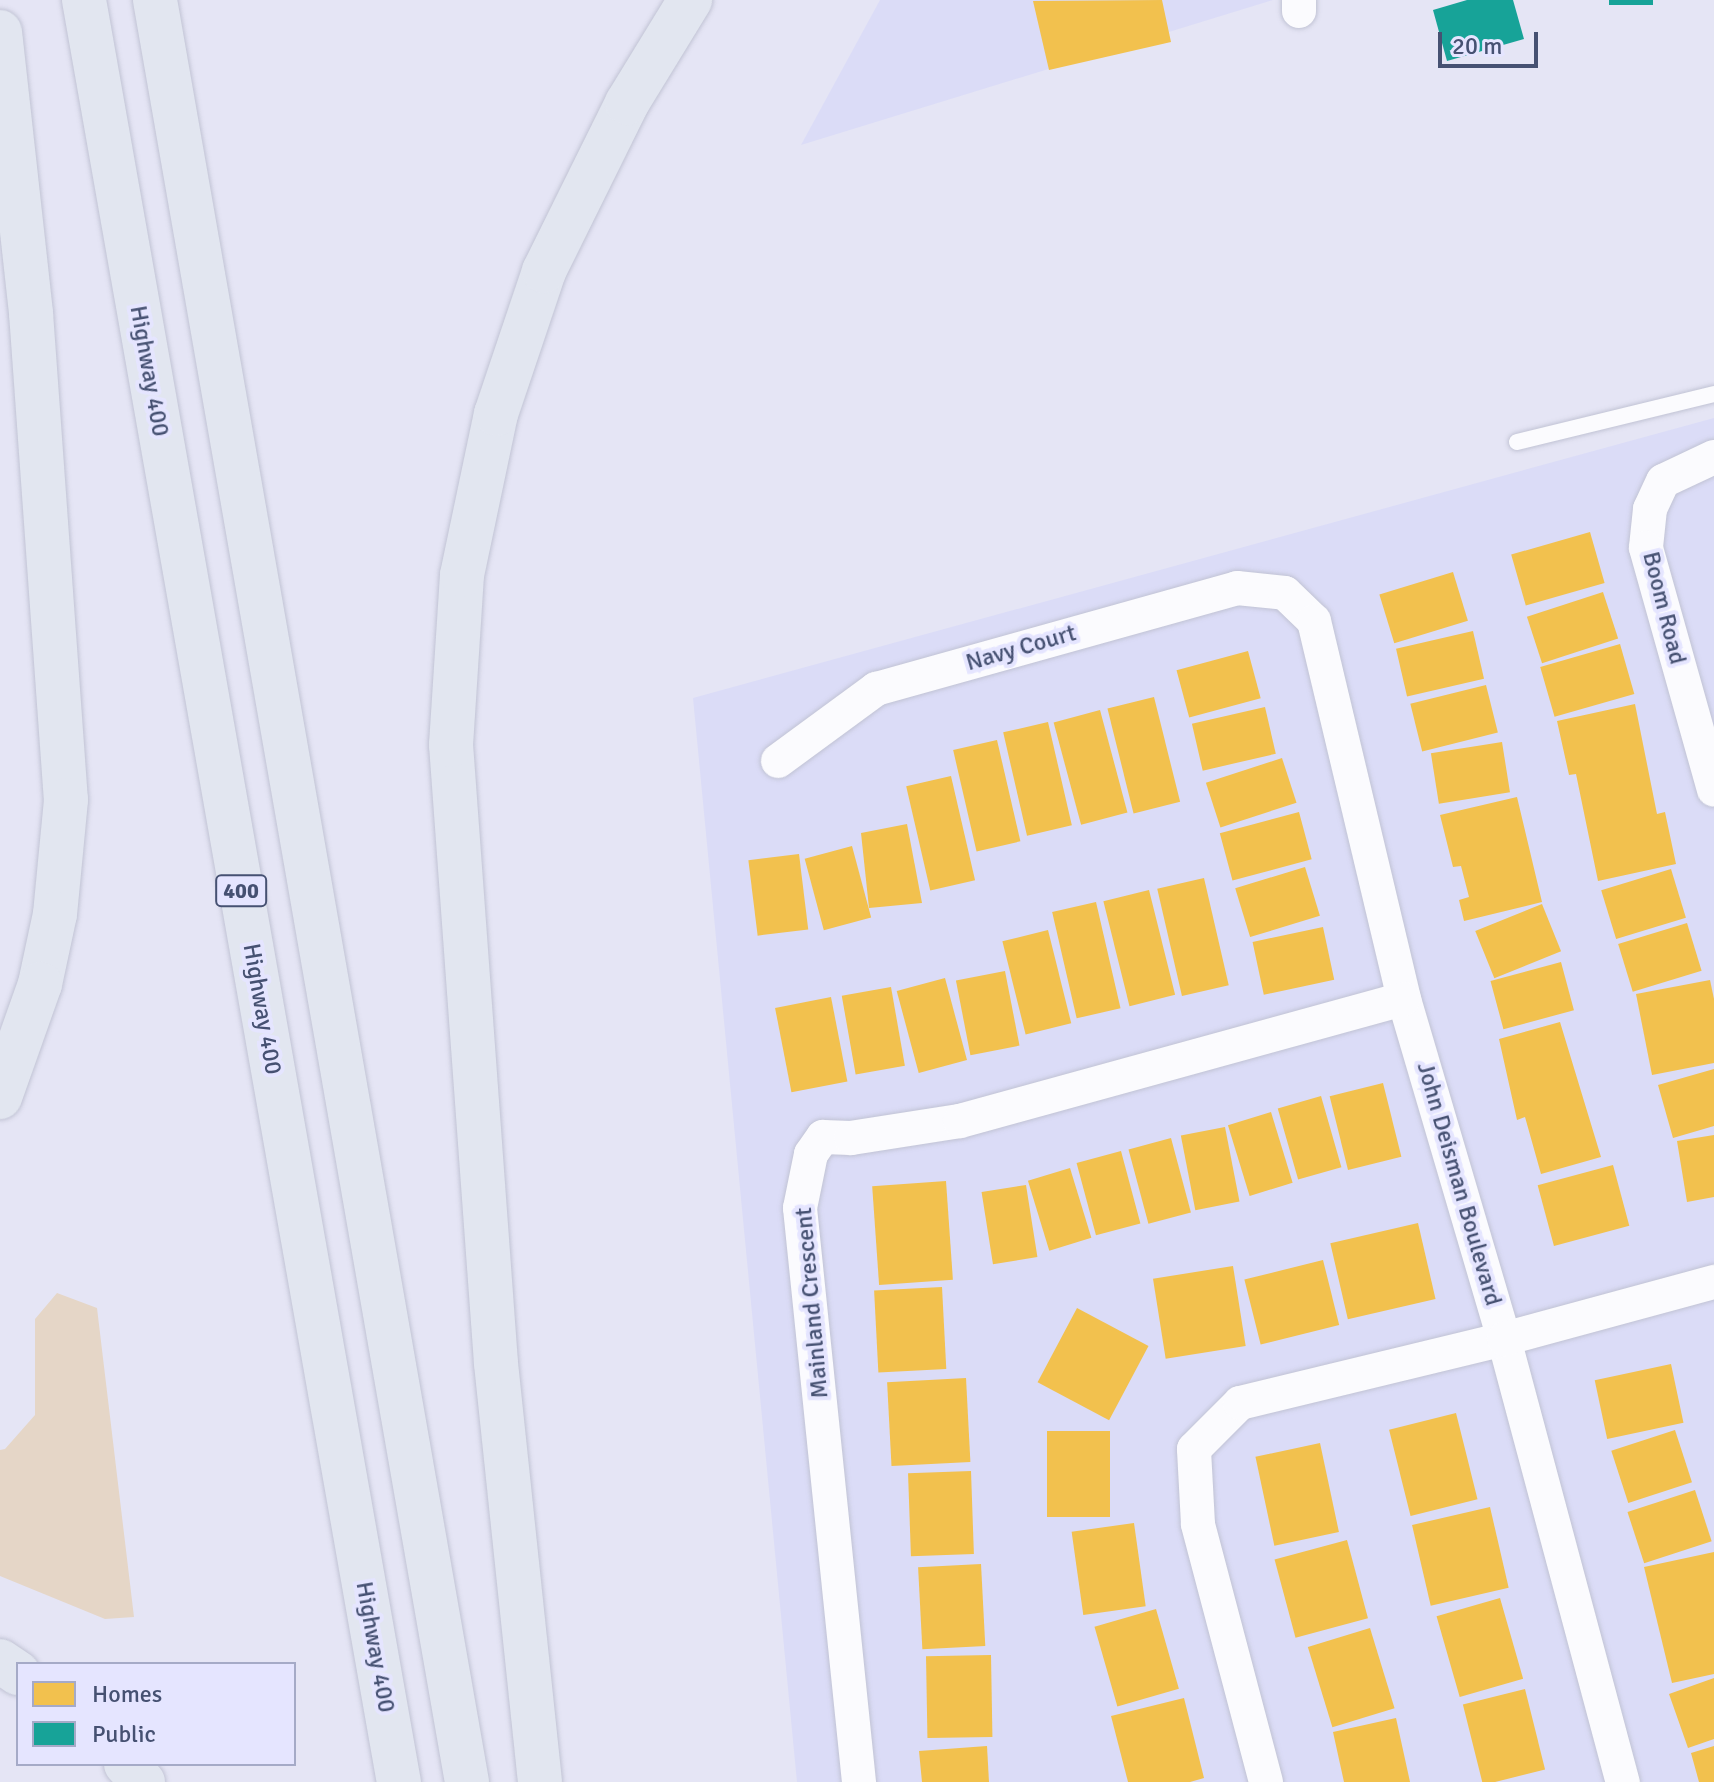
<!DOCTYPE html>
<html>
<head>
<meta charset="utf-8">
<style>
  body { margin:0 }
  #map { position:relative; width:1714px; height:1782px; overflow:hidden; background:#e5e5f5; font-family:Signika,sans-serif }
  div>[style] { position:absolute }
  .residential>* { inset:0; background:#dbdcf7 }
  .water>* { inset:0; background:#e5d6c7 }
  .homes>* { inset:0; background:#f2c14e; transform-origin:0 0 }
  .public>* { inset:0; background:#17a398; transform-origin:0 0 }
  .roads { filter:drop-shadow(0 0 2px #c1c3d4) drop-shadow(0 0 2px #c1c3d4) }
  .service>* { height:16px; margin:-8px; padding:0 8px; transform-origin:8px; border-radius:8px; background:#fbfbfe }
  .minor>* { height:34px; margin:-17px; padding:0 17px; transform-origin:17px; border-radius:17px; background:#fbfbfe }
  .motorway>* { height:44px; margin:-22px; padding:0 22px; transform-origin:22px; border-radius:22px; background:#e2e6f0 }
  span { translate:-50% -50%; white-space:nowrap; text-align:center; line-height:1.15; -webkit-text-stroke:8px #e5e5ff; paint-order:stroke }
  .shield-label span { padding:2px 6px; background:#e5e5ff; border:2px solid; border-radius:6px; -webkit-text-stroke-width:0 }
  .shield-label { font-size:22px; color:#465172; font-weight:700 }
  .street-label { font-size:24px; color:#465172 }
  .legend { position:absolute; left:16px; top:1662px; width:280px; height:104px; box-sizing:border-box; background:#e5e5ff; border:2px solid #a5aac7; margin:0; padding:10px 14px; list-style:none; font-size:24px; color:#465172 }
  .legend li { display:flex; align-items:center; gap:16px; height:40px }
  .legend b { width:40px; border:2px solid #a5aac7 }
  .scale { position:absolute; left:1438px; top:32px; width:100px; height:36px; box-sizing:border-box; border:4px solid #465172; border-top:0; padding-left:10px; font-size:24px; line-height:28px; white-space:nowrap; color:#465172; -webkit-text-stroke:6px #e5e5ff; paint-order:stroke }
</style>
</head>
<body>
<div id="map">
  <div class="residential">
    <i style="clip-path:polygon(880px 0,1273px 0,801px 145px)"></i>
    <i style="clip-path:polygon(1714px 418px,1714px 1782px,797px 1782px,693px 698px)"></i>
  </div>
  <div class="water">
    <i style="clip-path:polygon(57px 1293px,97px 1308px,134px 1617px,105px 1619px,0 1576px,0 1450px,5px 1449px,35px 1415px,35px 1319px)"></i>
  </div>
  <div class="homes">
    <i style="clip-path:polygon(1162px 0,1171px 42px,1049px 70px,1033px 1px)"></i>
    <i style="left:1590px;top:532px;width:53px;height:82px;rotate:74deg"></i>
    <i style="left:1453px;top:572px;width:51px;height:77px;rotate:73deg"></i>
    <i style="left:1603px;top:592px;width:49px;height:80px;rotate:72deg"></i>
    <i style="left:1473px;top:631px;width:49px;height:79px;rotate:77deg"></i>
    <i style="left:1620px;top:644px;width:52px;height:83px;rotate:74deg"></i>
    <i style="left:1248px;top:651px;width:49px;height:74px;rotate:75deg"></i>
    <i style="left:1486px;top:685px;width:49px;height:78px;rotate:76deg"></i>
    <i style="left:1154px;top:697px;width:108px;height:48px;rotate:76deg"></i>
    <i style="clip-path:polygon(1635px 704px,1657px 814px,1665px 812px,1676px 864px,1598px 881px,1576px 774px,1569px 775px,1557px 721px)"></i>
    <i style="left:1265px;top:707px;width:48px;height:75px;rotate:77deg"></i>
    <i style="left:1100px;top:710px;width:106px;height:48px;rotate:75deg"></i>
    <i style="left:1048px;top:722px;width:106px;height:46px;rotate:77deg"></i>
    <i style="left:997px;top:740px;width:104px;height:45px;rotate:77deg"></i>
    <i style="left:1502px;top:742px;width:51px;height:72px;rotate:81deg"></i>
    <i style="left:1282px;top:758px;width:47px;height:80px;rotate:72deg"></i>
    <i style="left:951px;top:776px;width:107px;height:46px;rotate:77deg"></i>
    <i style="clip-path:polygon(1517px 797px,1542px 902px,1464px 921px,1459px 900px,1469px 897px,1461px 866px,1453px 867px,1440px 815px)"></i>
    <i style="left:1299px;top:812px;width:49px;height:82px;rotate:75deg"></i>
    <i style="clip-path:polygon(907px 824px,922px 903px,869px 908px,861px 833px)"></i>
    <i style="left:852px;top:846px;width:74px;height:49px;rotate:75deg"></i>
    <i style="left:799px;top:854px;width:76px;height:51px;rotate:83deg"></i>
    <i style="left:1305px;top:867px;width:51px;height:73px;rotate:73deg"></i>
    <i style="left:1671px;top:869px;width:51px;height:73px;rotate:73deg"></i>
    <i style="left:1204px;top:878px;width:110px;height:48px;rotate:77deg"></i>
    <i style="left:1149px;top:890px;width:108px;height:47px;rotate:76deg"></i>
    <i style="left:1096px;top:902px;width:109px;height:45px;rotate:77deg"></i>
    <i style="left:1542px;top:904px;width:51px;height:72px;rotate:68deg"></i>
    <i style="left:1687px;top:923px;width:50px;height:72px;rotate:73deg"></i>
    <i style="left:1323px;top:927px;width:54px;height:72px;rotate:78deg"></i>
    <i style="left:1048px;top:930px;width:96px;height:47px;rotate:76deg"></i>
    <i style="left:1561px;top:962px;width:50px;height:73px;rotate:75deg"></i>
    <i style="left:1005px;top:971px;width:76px;height:50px;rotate:79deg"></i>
    <i style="left:945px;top:978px;width:85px;height:50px;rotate:75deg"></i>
    <i style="clip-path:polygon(1710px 980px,1714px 999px,1714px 1063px,1652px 1075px,1636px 994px)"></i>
    <i style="left:891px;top:987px;width:80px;height:50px;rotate:80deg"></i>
    <i style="left:831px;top:997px;width:86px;height:57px;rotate:79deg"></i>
    <i style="clip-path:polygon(1560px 1022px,1601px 1157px,1541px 1174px,1525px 1117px,1517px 1120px,1499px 1039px)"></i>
    <i style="clip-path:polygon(1714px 1069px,1714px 1126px,1673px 1138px,1658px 1085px)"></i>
    <i style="left:1383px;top:1083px;width:76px;height:55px;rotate:76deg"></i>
    <i style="left:1321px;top:1096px;width:74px;height:45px;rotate:74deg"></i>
    <i style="left:1271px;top:1112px;width:74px;height:45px;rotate:73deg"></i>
    <i style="left:1225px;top:1127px;width:76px;height:45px;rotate:79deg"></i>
    <i style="clip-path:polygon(1714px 1135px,1714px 1197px,1687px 1202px,1677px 1141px)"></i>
    <i style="left:1171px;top:1138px;width:77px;height:44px;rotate:75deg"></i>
    <i style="left:1121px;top:1151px;width:75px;height:46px;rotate:75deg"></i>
    <i style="left:1613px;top:1165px;width:63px;height:78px;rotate:75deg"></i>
    <i style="left:1070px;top:1168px;width:73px;height:44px;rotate:73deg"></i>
    <i style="left:946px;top:1181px;width:99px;height:74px;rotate:86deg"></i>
    <i style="left:1026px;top:1185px;width:73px;height:45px;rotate:81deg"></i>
    <i style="left:1418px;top:1223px;width:78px;height:90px;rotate:77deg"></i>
    <i style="left:1323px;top:1260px;width:67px;height:81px;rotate:76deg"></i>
    <i style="left:1233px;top:1266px;width:81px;height:81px;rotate:81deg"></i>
    <i style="left:942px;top:1287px;width:82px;height:68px;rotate:87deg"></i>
    <i style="left:1077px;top:1308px;width:81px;height:84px;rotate:28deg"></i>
    <i style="left:1671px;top:1364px;width:60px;height:78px;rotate:78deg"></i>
    <i style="left:966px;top:1378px;width:84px;height:79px;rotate:87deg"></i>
    <i style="left:1456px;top:1413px;width:89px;height:69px;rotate:76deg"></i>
    <i style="left:1675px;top:1430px;width:55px;height:67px;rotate:72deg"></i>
    <i style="left:1047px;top:1431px;width:63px;height:86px"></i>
    <i style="left:1320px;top:1443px;width:91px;height:66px;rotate:78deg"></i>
    <i style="left:971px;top:1471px;width:83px;height:63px;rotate:88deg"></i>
    <i style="left:1695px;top:1490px;width:54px;height:71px;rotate:72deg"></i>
    <i style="left:1490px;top:1507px;width:83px;height:80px;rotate:77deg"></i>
    <i style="left:1134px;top:1523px;width:84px;height:63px;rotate:82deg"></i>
    <i style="left:1347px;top:1540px;width:81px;height:75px;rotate:75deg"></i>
    <i style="clip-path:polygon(1714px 1552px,1714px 1674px,1672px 1683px,1644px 1567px)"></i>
    <i style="left:981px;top:1564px;width:82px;height:63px;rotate:87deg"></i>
    <i style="left:1500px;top:1598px;width:84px;height:66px;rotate:74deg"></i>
    <i style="left:1156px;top:1609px;width:83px;height:64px;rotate:74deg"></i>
    <i style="left:1370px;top:1628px;width:84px;height:65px;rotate:73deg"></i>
    <i style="left:991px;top:1655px;width:82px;height:65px;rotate:89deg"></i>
    <i style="clip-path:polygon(1714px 1678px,1714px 1739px,1688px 1748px,1669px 1694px)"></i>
    <i style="left:1525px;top:1689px;width:83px;height:64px;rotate:76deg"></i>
    <i style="clip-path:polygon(1184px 1698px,1204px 1778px,1190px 1782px,1128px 1782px,1111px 1716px)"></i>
    <i style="clip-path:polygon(1396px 1718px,1410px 1782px,1344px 1782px,1333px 1732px)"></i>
    <i style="clip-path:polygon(987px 1746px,989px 1782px,922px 1782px,919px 1751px)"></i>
    <i style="clip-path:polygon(1714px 1746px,1714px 1782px,1699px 1782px,1691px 1753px)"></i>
  </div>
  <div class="public">
    <i style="clip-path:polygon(1467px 0,1513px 0,1524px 39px,1447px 61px,1433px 10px)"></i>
    <i style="left:1609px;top:0;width:44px;height:5px"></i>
  </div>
  <div class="roads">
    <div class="service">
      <i style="left:1517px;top:442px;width:203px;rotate:-13.7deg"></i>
    </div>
    <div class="minor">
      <i style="left:1299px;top:11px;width:11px;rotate:-90deg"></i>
      <i style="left:1714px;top:457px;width:56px;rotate:154.8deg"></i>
      <i style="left:1663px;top:481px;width:31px;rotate:115deg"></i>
      <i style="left:1650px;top:509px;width:39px;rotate:96deg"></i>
      <i style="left:1646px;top:548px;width:251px;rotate:74.3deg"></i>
      <i style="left:778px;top:761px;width:122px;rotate:-36.3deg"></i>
      <i style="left:876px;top:689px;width:375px;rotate:-15.6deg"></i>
      <i style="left:1237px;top:588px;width:48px;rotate:5.9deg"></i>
      <i style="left:1285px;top:593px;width:40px;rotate:44deg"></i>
      <i style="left:1314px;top:621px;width:389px;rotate:76.6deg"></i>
      <i style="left:1404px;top:999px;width:354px;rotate:73.6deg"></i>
      <i style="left:1504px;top:1339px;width:459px;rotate:75deg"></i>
      <i style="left:859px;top:1782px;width:577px;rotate:-95.87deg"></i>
      <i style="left:800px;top:1208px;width:55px;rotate:-78.5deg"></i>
      <i style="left:811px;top:1154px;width:21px;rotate:-55deg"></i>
      <i style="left:823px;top:1137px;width:28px;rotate:2deg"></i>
      <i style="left:851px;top:1138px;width:110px;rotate:-8.9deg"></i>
      <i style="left:960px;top:1121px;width:460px;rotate:-15.4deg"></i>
      <i style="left:1266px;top:1782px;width:267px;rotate:-104.8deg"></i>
      <i style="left:1198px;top:1524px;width:75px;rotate:-93.1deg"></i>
      <i style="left:1194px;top:1449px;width:65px;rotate:-45deg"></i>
      <i style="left:1240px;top:1403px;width:272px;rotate:-13.6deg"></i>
      <i style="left:1504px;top:1339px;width:218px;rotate:-15.2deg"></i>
    </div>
    <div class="motorway">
      <i style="left:84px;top:0;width:1810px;rotate:79.98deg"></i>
      <i style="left:155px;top:0;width:1809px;rotate:80.07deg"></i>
      <i style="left:0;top:32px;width:283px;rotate:83.7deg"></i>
      <i style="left:31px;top:313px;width:488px;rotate:85.9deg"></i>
      <i style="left:66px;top:800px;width:115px;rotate:95.5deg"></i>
      <i style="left:55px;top:914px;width:72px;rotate:102.1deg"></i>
      <i style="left:40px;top:984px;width:120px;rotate:109.5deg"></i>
      <i style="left:0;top:1661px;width:22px;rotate:34deg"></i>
      <i style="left:126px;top:1764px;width:25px;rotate:47deg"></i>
      <i style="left:540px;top:1782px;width:421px;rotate:-96deg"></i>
      <i style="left:496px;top:1363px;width:620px;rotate:-94.16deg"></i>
      <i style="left:451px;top:745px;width:170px;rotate:-86.3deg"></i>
      <i style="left:462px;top:575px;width:165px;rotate:-78.1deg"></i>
      <i style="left:496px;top:414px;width:151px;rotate:-71.4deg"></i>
      <i style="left:544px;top:271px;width:187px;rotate:-63.7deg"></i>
      <i style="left:627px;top:103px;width:121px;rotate:-58.5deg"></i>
    </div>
  </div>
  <div class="shield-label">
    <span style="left:241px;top:891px">400</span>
  </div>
  <div class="street-label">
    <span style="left:149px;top:371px;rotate:80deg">Highway 400</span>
    <span style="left:1664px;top:608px;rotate:76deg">Boom Road</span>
    <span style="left:1021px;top:648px;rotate:-16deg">Navy Court</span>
    <span style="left:262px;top:1009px;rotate:80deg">Highway 400</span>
    <span style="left:1459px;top:1184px;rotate:74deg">John Deisman Boulevard</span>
    <span style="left:812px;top:1303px;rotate:-95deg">Mainland Crescent</span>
    <span style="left:375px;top:1647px;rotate:80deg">Highway 400</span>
  </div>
  <ul class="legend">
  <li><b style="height:22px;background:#f2c14e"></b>Homes</li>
  <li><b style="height:22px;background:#17a398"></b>Public</li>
  </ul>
  <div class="scale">20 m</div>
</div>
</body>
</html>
